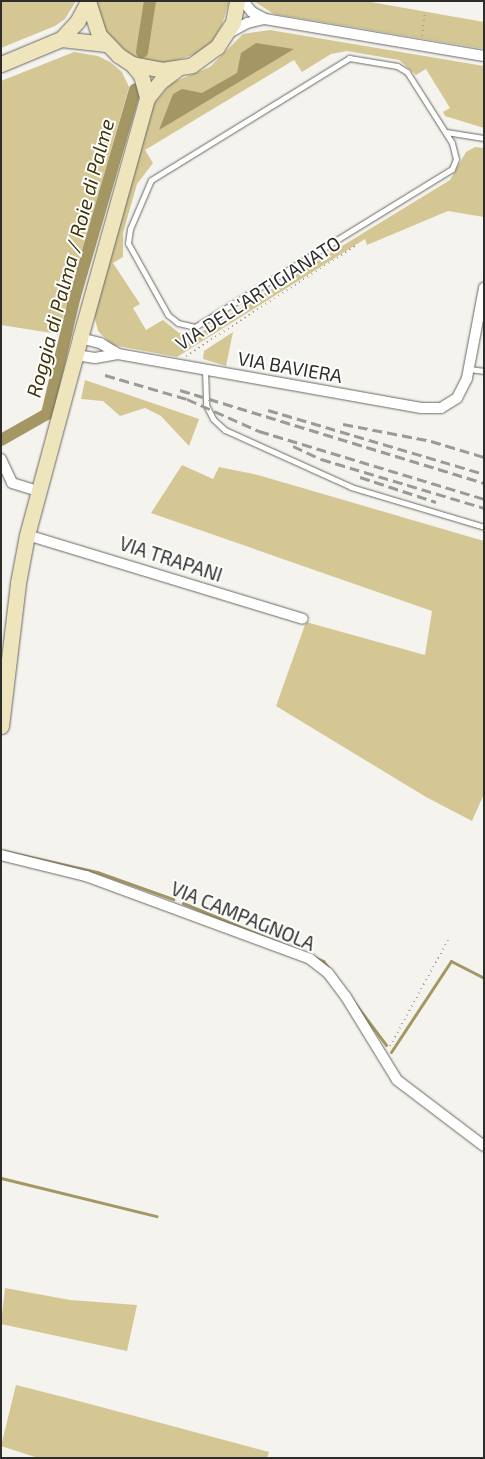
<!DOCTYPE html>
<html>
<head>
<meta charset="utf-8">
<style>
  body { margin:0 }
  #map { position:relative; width:485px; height:1459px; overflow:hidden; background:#f4f3ee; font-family:"Exo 2",sans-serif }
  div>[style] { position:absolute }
  .green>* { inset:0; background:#d4c794 }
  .water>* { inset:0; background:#a59763 }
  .stream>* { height:3px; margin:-1.5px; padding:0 1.5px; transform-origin:1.5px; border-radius:1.5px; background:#a59763 }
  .canal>* { height:12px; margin:-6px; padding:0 6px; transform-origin:6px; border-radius:6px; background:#a59763 }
  .path>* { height:2px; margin-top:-1px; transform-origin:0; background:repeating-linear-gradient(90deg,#a1a09d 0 1px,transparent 0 5px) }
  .roads { filter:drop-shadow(0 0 1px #696864) drop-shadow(0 0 1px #696864) }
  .lane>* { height:5px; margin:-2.5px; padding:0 2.5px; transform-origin:2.5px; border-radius:2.5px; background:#fff }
  .street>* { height:10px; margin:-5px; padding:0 5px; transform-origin:5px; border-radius:5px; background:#fff }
  .secondary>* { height:15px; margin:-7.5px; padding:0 7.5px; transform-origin:7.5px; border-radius:7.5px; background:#eee5bc }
  .rail>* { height:3px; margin-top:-1.5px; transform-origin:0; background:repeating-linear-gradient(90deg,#9a9a96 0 10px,transparent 0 15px) }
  span { translate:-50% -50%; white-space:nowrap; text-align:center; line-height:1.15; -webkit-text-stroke:4px #fff; paint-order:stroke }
  .street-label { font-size:19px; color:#2d2d2b }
  .water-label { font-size:20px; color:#3f3508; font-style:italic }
  .frame { position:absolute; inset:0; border:2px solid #2d2d2b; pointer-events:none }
</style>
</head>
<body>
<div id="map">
  <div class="green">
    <i style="clip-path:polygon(1px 1px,76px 1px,65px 19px,55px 26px,1px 48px)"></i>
    <i style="clip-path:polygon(95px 1px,229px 1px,222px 25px,212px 42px,196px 54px,168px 63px,149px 62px,130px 55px,115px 44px,102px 26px)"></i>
    <i style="clip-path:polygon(253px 1px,365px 1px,484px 22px,484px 49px,274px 14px)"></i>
    <i style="clip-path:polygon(270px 30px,484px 66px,484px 128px,445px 116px,443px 112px,450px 108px,426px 69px,416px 75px,399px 60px,347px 51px,331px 54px,302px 72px,294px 60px,145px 150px,153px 163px,137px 184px,123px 233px,123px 257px,113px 263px,140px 304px,133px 308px,146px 330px,163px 320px,179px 333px,203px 331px,450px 180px,466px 152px,475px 147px,484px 148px,484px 217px,448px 211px,367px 245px,365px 239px,177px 357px,112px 345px,98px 331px,94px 315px,153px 105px,171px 83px,210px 67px,243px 34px)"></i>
    <i style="clip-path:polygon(74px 52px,98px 56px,110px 62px,122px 72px,129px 87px,58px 334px,1px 325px,1px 81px)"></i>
    <i style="clip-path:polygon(233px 332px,226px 366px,203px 359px,204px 351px)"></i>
    <i style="clip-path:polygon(85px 380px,199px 419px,189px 446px,161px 416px,145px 408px,120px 416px,103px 401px,81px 399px)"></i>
    <i style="clip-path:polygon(182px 465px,213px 479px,219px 467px,258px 475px,484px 541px,484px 794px,472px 821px,426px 797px,276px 706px,306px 622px,425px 655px,432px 611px,151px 513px)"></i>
    <i style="clip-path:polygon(5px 1288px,70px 1300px,137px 1305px,127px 1351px,1px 1324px)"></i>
    <i style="clip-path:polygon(16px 1385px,75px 1400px,269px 1452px,267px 1458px,38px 1458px,1px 1446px)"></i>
  </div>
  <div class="water">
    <i style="clip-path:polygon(256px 43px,294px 49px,159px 130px,173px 94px,182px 89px,202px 93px,237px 73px,241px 53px)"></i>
  </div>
  <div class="stream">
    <i style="left:4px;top:851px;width:95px;rotate:12.7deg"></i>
    <i style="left:97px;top:872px;width:81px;rotate:19.6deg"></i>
    <i style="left:183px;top:903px;width:152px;rotate:22.5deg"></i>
    <i style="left:323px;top:961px;width:105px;rotate:53.1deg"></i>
    <i style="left:391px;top:1052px;width:109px;rotate:-56.6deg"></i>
    <i style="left:451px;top:961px;width:37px;rotate:27deg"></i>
    <i style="left:1px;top:1178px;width:160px;rotate:13.8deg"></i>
  </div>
  <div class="canal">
    <i style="left:142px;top:52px;width:52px;rotate:-81.1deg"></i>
    <i style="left:1px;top:440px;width:53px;rotate:-29.5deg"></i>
    <i style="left:47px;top:414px;width:121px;rotate:-76.7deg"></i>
    <i style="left:75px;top:296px;width:215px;rotate:-73.8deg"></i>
  </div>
  <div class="path">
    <i style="left:422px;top:36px;width:24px;rotate:-83deg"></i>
    <i style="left:186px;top:356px;width:205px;rotate:-33.1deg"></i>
    <i style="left:390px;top:1046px;width:121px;rotate:-61.3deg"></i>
  </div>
  <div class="roads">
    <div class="lane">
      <i style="left:349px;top:58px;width:49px;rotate:9.5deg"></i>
      <i style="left:397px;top:66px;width:12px;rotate:31deg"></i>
      <i style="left:407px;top:72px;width:84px;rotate:57.6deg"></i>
      <i style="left:452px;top:143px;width:16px;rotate:76deg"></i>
      <i style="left:456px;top:159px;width:11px;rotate:112deg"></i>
      <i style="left:452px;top:169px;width:302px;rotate:148.4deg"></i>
      <i style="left:195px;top:327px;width:17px;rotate:-167deg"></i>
      <i style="left:178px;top:323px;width:13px;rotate:-141deg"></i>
      <i style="left:168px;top:315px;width:82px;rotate:-119.1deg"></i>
      <i style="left:128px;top:243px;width:14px;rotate:-82deg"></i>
      <i style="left:130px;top:229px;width:53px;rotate:-66.8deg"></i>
      <i style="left:151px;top:180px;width:233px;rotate:-31.6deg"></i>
      <i style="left:446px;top:132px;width:38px;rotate:9deg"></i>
      <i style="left:470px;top:369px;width:14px;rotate:8deg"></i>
      <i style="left:205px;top:370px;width:35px;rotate:88deg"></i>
      <i style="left:206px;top:405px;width:16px;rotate:63deg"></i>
      <i style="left:213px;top:419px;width:16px;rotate:43deg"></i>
      <i style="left:225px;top:430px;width:138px;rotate:24.3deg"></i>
      <i style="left:351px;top:487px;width:139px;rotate:16.7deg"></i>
    </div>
    <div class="street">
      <i style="left:243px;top:1px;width:14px;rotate:51deg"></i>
      <i style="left:252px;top:12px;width:15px;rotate:28deg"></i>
      <i style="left:265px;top:19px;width:222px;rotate:9.6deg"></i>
      <i style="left:229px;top:33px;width:21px;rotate:-29deg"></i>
      <i style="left:247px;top:23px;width:18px;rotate:-13deg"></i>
      <i style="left:80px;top:338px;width:21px;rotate:14deg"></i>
      <i style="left:100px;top:343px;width:21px;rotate:31deg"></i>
      <i style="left:76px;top:355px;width:19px;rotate:9deg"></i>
      <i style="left:95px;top:358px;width:23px;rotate:-10deg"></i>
      <i style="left:118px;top:354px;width:308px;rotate:10.1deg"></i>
      <i style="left:421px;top:408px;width:20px"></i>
      <i style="left:441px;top:408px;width:19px;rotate:-32deg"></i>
      <i style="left:457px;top:398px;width:22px;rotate:-63deg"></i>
      <i style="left:467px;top:378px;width:92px;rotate:-79.3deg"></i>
      <i style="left:1px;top:459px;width:26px;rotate:65deg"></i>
      <i style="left:12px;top:483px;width:28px;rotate:17deg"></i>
      <i style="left:27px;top:535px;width:288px;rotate:16.9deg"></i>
      <i style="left:1px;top:855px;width:88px;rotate:13.9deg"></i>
      <i style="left:86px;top:876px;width:239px;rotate:20.3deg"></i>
      <i style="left:310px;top:959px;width:23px;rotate:38deg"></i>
      <i style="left:328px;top:973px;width:30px;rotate:53deg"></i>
      <i style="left:346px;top:997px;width:97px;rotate:58.4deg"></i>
      <i style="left:397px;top:1080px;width:109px;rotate:37.2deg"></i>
    </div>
    <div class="secondary">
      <i style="left:88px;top:1px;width:36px;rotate:72deg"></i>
      <i style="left:99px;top:35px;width:28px;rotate:46deg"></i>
      <i style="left:118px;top:55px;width:17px;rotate:33deg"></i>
      <i style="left:132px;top:64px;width:31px;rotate:11deg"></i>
      <i style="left:162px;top:70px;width:30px;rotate:-9deg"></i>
      <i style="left:192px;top:65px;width:31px;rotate:-36deg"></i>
      <i style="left:217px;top:47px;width:30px;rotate:-57deg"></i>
      <i style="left:233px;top:22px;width:21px;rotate:-79deg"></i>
      <i style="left:61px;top:39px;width:45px;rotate:6.3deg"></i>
      <i style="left:1px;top:64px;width:65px;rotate:-22.6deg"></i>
      <i style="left:61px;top:39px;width:23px;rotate:-47deg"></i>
      <i style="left:77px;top:22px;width:24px;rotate:-62deg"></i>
      <i style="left:132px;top:64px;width:14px;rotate:51deg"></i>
      <i style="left:141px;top:75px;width:24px;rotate:75deg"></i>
      <i style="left:1px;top:726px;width:144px;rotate:-83.2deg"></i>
      <i style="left:18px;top:583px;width:49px;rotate:-79.4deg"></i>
      <i style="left:27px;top:535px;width:204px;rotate:-74.9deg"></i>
      <i style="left:80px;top:338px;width:249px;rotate:-74.4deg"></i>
      <i style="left:147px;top:98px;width:22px;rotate:-51deg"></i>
      <i style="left:161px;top:81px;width:20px;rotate:-37deg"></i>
    </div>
  </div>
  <div class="rail">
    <i style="left:105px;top:375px;width:85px;rotate:16.3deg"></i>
    <i style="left:187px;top:399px;width:79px;rotate:24deg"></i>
    <i style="left:259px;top:431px;width:235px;rotate:16.8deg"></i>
    <i style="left:180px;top:390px;width:318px;rotate:17deg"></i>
    <i style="left:268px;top:410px;width:225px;rotate:16.5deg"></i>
    <i style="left:343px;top:424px;width:90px;rotate:10.9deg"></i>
    <i style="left:431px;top:441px;width:55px;rotate:16.8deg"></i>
    <i style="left:293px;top:446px;width:31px;rotate:25deg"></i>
    <i style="left:321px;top:459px;width:170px;rotate:16.7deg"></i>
    <i style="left:360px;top:477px;width:80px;rotate:18.2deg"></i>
  </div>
  <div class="street-label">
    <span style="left:258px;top:293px;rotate:-33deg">VIA DELL'ARTIGIANATO</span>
    <span style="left:290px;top:367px;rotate:10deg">VIA BAVIERA</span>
    <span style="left:171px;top:559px;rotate:18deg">VIA TRAPANI</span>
    <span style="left:243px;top:916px;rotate:22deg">VIA CAMPAGNOLA</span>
  </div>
  <div class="water-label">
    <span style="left:70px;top:258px;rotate:-75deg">Roggia di Palma / Roie di Palme</span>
  </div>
  <div class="frame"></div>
</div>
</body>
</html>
